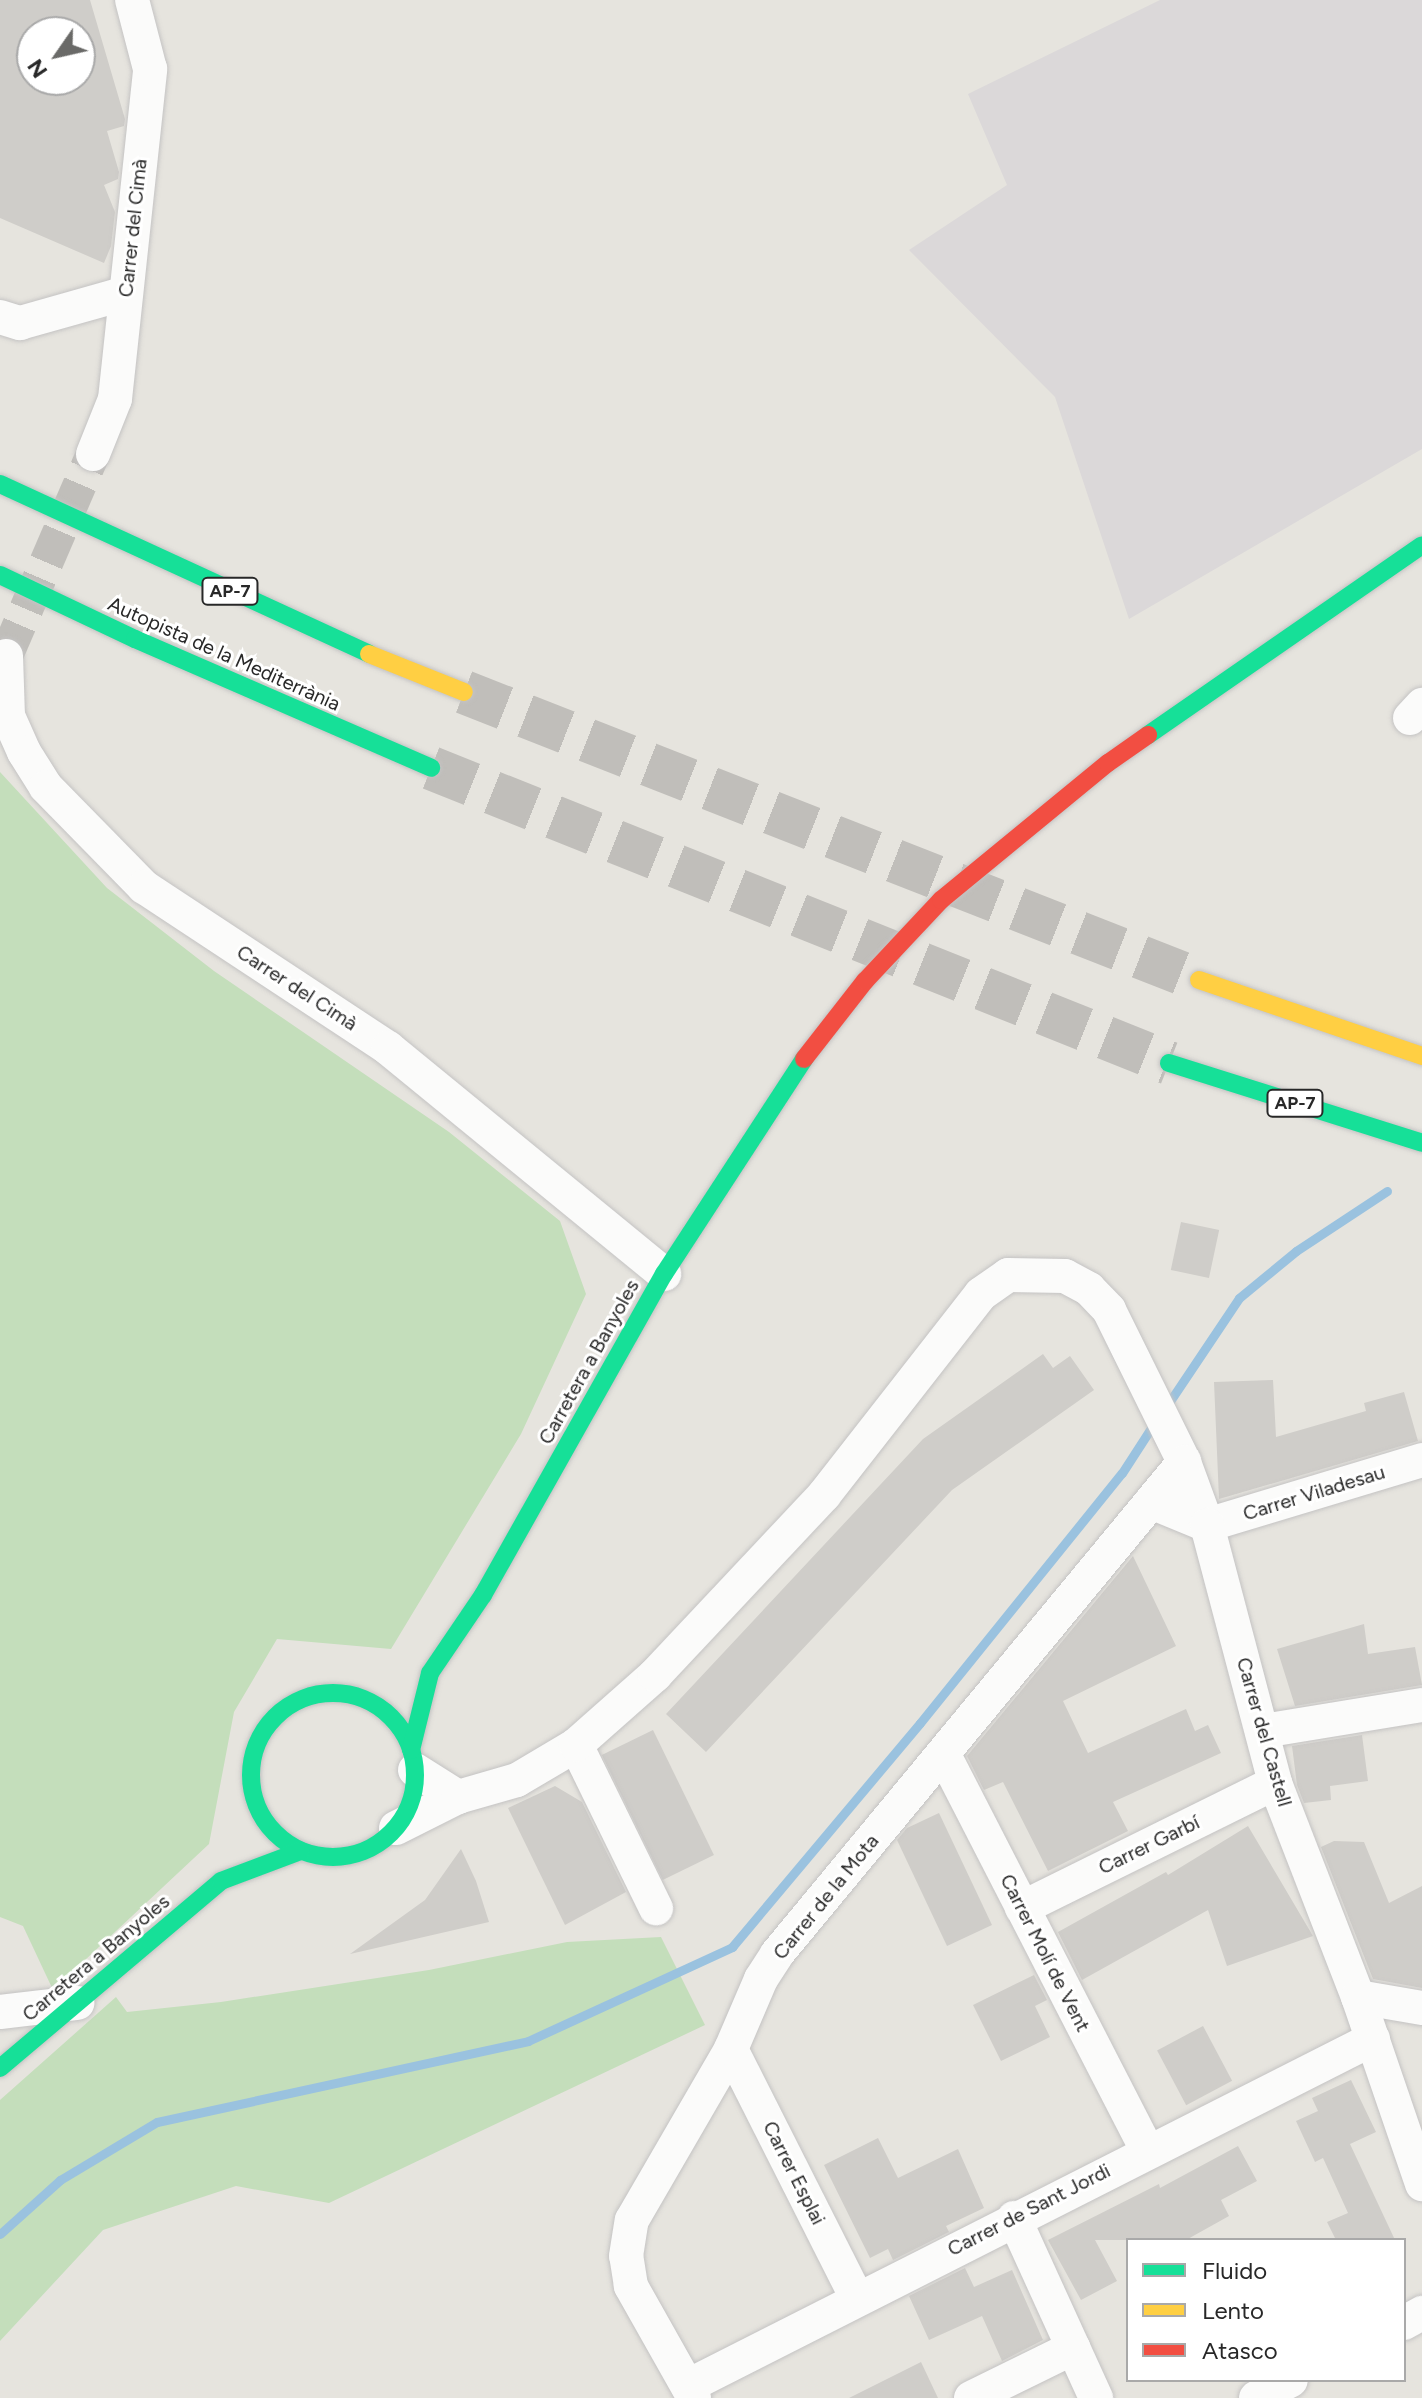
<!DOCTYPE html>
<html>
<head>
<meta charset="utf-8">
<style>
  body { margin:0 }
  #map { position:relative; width:1422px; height:2398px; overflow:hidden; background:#e6e4de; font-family:Figtree,sans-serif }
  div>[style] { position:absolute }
  .industrial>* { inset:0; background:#dbd8d9 }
  .green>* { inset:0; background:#c4debb }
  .stream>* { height:9px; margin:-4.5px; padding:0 4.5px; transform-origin:4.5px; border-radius:4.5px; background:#9ac2df }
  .building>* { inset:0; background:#cfcdc9; transform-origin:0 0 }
  .street-tunnel>* { height:34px; margin-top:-17px; transform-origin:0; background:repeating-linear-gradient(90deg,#c0beba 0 34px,transparent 0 51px) }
  .highway-tunnel>* { height:44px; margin-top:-22px; transform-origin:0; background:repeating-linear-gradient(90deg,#c0beba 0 44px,transparent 0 66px) }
  .roads { filter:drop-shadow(0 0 2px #c4c3c3) drop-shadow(0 0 2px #c4c3c3) }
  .street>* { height:34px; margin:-17px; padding:0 17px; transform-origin:17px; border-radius:17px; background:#fbfbfa }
  .fast>* { height:18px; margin:-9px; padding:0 9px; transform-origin:9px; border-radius:9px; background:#16e098 }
  .fast>.ring { margin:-9px; padding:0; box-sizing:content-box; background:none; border:18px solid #16e098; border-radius:50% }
  .slow>* { height:18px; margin:-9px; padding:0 9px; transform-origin:9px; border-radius:9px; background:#ffcf43 }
  .jam>* { height:18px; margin:-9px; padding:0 9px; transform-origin:9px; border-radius:9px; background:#f24e42 }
  span { translate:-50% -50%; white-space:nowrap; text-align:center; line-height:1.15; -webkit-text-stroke:6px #fff; paint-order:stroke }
  .shield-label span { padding:2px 6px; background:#fff; border:2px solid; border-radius:6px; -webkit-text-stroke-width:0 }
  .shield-label { font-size:18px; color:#282828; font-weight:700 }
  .street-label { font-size:20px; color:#282828 }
  .legend { position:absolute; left:1126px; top:2238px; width:280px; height:144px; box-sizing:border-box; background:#fff; border:2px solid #a9a9a9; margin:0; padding:10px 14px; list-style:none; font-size:24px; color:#282828 }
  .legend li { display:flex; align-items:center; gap:16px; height:40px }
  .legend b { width:40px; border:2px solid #a9a9a9 }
  .north { position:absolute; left:16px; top:16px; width:80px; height:80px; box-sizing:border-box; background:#fff; border:2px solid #a9a9a9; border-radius:50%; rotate:236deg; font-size:22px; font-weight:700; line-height:32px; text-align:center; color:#282828 }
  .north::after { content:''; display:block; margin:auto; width:28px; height:36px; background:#6a6a68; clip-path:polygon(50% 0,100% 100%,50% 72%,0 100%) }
</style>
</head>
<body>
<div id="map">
  <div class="industrial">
    <i style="clip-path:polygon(1160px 0,1422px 0,1422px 449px,1129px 619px,1055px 397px,909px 250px,1007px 185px,968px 94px)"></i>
  </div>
  <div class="green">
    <i style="clip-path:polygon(0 772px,107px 888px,214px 971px,449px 1132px,560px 1221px,586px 1294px,521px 1434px,391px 1649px,277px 1639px,234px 1712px,209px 1844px,53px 1990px,23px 1926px,0 1917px)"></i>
    <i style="clip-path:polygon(661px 1937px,705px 2025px,329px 2203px,236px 2186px,103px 2230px,0 2341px,0 2100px,116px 1997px,127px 2012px,221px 2002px,429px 1970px,567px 1942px)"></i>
  </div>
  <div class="stream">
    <i style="left:1166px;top:1407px;width:131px;rotate:-56.2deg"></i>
    <i style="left:1239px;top:1298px;width:74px;rotate:-39.5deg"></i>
    <i style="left:1296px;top:1251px;width:109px;rotate:-33.4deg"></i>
    <i style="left:0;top:2234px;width:81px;rotate:-42deg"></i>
    <i style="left:60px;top:2180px;width:113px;rotate:-30.9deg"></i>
    <i style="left:157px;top:2122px;width:380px;rotate:-12.3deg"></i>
    <i style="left:528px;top:2041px;width:225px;rotate:-24.7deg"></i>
    <i style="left:732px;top:1947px;width:292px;rotate:-50deg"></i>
    <i style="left:920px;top:1723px;width:321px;rotate:-51.1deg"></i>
    <i style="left:1122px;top:1473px;width:61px;rotate:-57.1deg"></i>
  </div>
  <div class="building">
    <i style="clip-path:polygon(evenodd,0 0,90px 0,125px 119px,124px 126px,107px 131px,119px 172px,118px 179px,104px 185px,115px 212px,111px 246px,104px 263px,0 218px,0 0,32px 32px,80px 32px,80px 80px,32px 80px,32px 32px)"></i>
    <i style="left:1181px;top:1222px;width:39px;height:49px;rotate:12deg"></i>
    <i style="clip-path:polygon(1043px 1354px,1053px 1368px,1070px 1356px,1094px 1390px,952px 1490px,706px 1752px,666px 1714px,923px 1439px)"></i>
    <i style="clip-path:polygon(1273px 1380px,1276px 1437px,1366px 1411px,1364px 1403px,1404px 1392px,1418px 1441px,1219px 1499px,1214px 1382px)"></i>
    <i style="clip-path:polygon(1133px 1556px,1176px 1646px,1063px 1701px,1088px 1753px,1186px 1709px,1195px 1731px,1208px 1725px,1221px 1753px,1113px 1802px,1128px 1831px,1048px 1871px,1003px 1782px,984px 1790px,967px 1756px)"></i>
    <i style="clip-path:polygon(1364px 1624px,1368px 1654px,1415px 1647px,1422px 1685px,1295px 1706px,1277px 1649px)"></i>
    <i style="left:653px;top:1730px;width:139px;height:57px;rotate:64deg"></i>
    <i style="clip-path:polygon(1362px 1735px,1368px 1781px,1330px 1786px,1331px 1800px,1304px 1803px,1297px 1785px,1292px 1746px)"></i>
    <i style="clip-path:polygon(555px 1786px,582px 1802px,626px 1892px,565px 1925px,508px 1808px)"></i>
    <i style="clip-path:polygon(939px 1813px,992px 1925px,947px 1946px,897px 1840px,907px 1828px)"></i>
    <i style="clip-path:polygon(1248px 1826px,1313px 1936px,1227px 1966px,1208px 1910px,1082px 1980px,1058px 1932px,1166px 1872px,1168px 1875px)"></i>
    <i style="clip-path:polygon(1334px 1841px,1364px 1842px,1389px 1903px,1422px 1886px,1422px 1988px,1373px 1979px,1321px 1847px)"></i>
    <i style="clip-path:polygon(461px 1849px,476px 1881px,489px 1922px,350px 1954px,425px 1900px)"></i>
    <i style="clip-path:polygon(1034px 1975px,1047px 2000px,1035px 2006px,1050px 2037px,1001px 2061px,973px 2005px)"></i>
    <i style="left:1203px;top:2026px;width:62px;height:52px;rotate:62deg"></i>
    <i style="clip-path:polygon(1351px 2080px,1376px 2132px,1350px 2144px,1395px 2240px,1336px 2240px,1327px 2222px,1348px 2213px,1323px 2158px,1315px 2162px,1296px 2121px,1318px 2111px,1312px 2098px)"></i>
    <i style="clip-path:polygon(878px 2138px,898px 2178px,958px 2149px,984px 2208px,946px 2226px,949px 2232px,893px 2260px,888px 2249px,870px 2258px,824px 2165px)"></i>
    <i style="clip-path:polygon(1238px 2146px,1257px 2181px,1221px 2200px,1229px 2216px,1186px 2240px,1095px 2240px,1117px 2281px,1081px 2300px,1048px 2240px,1159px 2184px,1160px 2188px)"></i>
    <i style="clip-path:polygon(965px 2268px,974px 2287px,1012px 2270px,1043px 2340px,1002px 2361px,982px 2316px,929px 2340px,909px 2296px)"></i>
    <i style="clip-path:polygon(921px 2362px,938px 2398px,849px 2398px)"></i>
  </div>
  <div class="street-tunnel">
    <i style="left:6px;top:656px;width:220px;rotate:-66.7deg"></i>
  </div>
  <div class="highway-tunnel">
    <i style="left:464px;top:692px;width:789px;rotate:21.4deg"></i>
    <i style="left:431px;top:768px;width:795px;rotate:21.79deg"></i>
  </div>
  <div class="roads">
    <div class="street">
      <i style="left:0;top:317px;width:21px;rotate:17deg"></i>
      <i style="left:20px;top:323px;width:110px;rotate:-15.8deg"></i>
      <i style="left:93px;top:454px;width:59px;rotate:-68.2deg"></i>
      <i style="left:115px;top:399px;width:332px;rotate:-83.9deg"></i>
      <i style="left:150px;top:69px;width:71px;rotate:-104.6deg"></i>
      <i style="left:6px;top:656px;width:60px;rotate:88.1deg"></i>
      <i style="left:8px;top:716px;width:39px;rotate:66deg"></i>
      <i style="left:24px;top:752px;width:41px;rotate:57.8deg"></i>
      <i style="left:46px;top:787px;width:140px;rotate:45.6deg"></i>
      <i style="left:144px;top:887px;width:292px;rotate:33.4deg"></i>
      <i style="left:388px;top:1048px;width:357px;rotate:39.3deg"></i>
      <i style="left:1410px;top:718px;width:18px;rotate:-47deg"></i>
      <i style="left:1151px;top:1502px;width:61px;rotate:22.3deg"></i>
      <i style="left:1207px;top:1525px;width:225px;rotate:-16.8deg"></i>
      <i style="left:1263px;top:1731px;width:161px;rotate:-9.3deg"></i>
      <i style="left:576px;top:1745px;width:182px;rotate:63.9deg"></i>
      <i style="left:944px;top:1755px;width:444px;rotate:62.8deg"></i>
      <i style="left:415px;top:1770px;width:51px;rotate:32.1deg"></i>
      <i style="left:396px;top:1828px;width:69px;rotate:-26.6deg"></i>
      <i style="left:458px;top:1797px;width:61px;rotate:-16.1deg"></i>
      <i style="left:517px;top:1780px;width:69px;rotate:-30.7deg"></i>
      <i style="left:576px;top:1745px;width:106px;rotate:-41.5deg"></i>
      <i style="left:655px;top:1675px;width:247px;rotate:-46.8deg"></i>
      <i style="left:824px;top:1495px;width:255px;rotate:-52deg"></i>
      <i style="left:981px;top:1294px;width:33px;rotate:-35deg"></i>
      <i style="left:1008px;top:1275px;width:57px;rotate:1deg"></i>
      <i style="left:1065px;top:1276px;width:27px;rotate:28deg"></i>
      <i style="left:1089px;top:1289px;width:29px;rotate:46deg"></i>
      <i style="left:1109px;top:1310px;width:169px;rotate:63.7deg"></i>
      <i style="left:1184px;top:1462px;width:67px;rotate:69.9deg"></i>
      <i style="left:1207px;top:1525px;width:267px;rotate:75.2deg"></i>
      <i style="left:1275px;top:1783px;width:230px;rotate:68.8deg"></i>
      <i style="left:1358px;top:1997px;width:198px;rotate:71.1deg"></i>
      <i style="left:1022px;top:1908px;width:282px;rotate:-26.3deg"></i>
      <i style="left:1358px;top:1997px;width:65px;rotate:9.8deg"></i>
      <i style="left:0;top:2012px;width:78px;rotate:-6.7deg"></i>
      <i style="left:731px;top:2049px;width:279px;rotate:63.2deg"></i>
      <i style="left:1014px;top:2218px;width:198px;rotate:65.5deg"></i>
      <i style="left:1404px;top:2323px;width:21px;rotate:-29deg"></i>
      <i style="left:688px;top:2386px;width:768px;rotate:-26.87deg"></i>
      <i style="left:694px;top:2398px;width:129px;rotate:-119.4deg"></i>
      <i style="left:631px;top:2286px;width:30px;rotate:-99deg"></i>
      <i style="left:626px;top:2256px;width:36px;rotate:-81deg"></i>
      <i style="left:632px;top:2220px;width:198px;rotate:-59.9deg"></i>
      <i style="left:731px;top:2049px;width:76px;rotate:-66.8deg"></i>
      <i style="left:761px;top:1979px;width:30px;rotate:-57deg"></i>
      <i style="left:777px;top:1954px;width:639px;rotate:-50.4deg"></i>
      <i style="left:971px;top:2398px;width:114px;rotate:-26.1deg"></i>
      <i style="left:1256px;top:2398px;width:39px;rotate:-27deg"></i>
    </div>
    <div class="fast">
      <i style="left:0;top:484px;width:406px;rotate:24.7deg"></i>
      <i style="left:0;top:575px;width:149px;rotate:25.4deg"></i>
      <i style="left:135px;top:639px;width:323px;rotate:23.5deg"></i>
      <i style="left:1148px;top:735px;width:333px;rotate:-34.7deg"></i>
      <i style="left:1169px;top:1063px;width:265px;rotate:17.5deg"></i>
      <i class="ring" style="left:251px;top:1693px;width:146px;height:146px"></i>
      <i style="left:411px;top:1750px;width:79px;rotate:-76.1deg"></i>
      <i style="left:430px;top:1673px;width:94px;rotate:-55.8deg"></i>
      <i style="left:483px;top:1595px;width:369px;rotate:-60.6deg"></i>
      <i style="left:664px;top:1274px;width:257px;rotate:-56.9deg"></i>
      <i style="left:0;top:2068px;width:289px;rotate:-40.2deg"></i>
      <i style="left:221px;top:1881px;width:85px;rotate:-20.6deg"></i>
    </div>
    <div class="slow">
      <i style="left:369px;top:654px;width:102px;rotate:21.8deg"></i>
      <i style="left:1199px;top:980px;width:236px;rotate:18.8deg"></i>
    </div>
    <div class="jam">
      <i style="left:804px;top:1059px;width:99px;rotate:-52deg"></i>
      <i style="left:865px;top:981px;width:111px;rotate:-46.8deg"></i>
      <i style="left:941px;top:900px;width:216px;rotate:-39.4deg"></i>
      <i style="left:1108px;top:763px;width:49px;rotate:-35deg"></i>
    </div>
  </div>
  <div class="shield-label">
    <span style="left:230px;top:591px">AP-7</span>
    <span style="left:1295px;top:1103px">AP-7</span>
  </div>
  <div class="street-label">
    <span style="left:133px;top:228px;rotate:-84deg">Carrer del Cimà</span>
    <span style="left:224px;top:654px;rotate:24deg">Autopista de la Mediterrània</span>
    <span style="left:297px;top:988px;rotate:33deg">Carrer del Cimà</span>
    <span style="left:589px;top:1362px;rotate:-61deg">Carretera a Banyoles</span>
    <span style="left:1314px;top:1493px;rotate:-17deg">Carrer Viladesau</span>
    <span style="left:1264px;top:1732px;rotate:74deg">Carrer del Castell</span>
    <span style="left:1149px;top:1845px;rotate:-26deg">Carrer Garbí</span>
    <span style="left:826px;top:1897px;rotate:-51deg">Carrer de la Mota</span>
    <span style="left:1045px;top:1953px;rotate:63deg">Carrer Molí de Vent</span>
    <span style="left:96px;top:1958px;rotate:-40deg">Carretera a Banyoles</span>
    <span style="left:794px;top:2173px;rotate:63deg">Carrer Esplai</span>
    <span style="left:1029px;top:2210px;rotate:-27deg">Carrer de Sant Jordi</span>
  </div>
  <ul class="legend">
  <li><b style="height:10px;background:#16e098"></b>Fluido</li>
  <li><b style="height:10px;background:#ffcf43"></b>Lento</li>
  <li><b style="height:10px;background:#f24e42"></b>Atasco</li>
  </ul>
  <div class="north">N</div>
</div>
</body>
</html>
